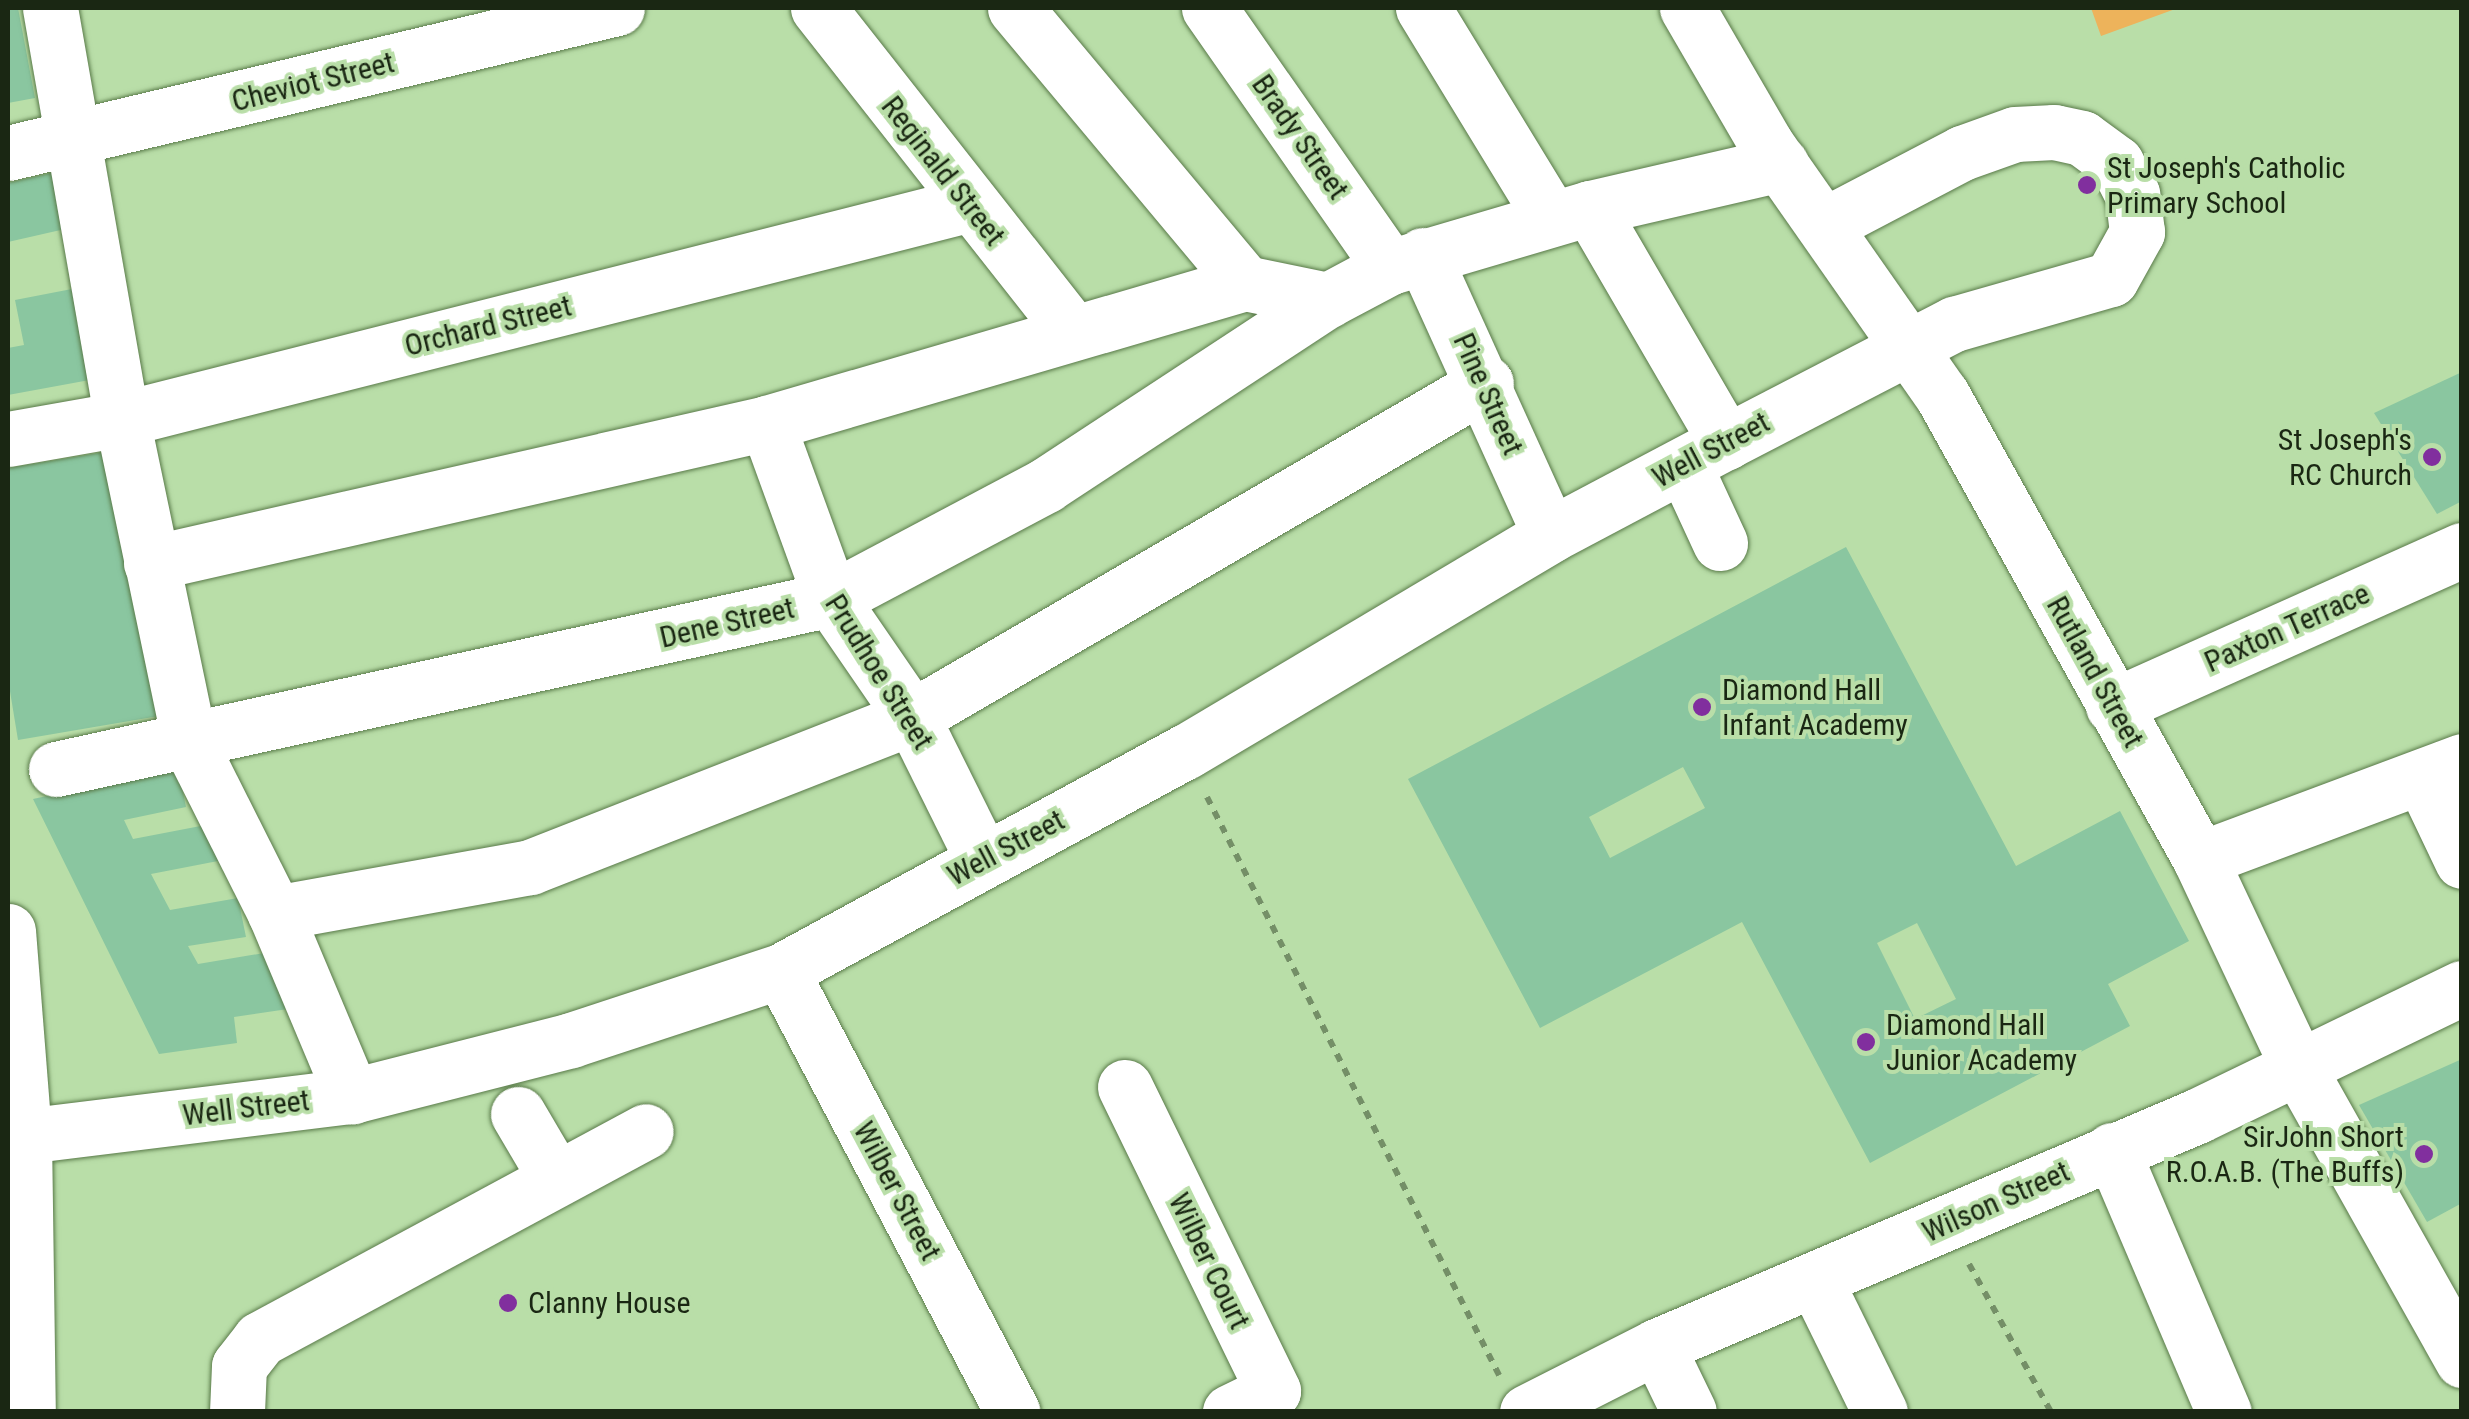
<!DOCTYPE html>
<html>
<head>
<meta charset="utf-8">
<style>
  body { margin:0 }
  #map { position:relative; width:2469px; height:1419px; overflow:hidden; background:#b9dea8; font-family:"Roboto Condensed",sans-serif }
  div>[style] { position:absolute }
  .green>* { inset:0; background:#edb35b }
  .building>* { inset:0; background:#8ac6a0 }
  .path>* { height:6px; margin-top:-3px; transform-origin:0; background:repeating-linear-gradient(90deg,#748f67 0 8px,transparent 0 16px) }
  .roads { filter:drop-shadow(0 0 2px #597a49) drop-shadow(0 0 2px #597a49) }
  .minor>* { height:55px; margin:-27.5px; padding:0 27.5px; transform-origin:27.5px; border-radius:27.5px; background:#fff }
  .dots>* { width:28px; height:28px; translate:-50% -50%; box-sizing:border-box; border:5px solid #b9dea8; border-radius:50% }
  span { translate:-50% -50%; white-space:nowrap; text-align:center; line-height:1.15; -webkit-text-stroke:8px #b9dea8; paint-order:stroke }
  .street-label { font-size:30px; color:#1a2713 }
  .poi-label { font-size:30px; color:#1a2713 }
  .left { translate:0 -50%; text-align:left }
  .right { translate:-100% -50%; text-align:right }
  .frame { position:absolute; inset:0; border:10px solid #1a2713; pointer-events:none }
</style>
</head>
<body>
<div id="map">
  <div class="green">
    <i style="clip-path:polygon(2091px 8px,2178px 8px,2101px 36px)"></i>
  </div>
  <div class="building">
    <i style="clip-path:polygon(8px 8px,18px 8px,35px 98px,8px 103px)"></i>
    <i style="clip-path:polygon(52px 173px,65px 229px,8px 242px,8px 183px)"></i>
    <i style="clip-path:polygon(77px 288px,95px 379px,8px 395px,8px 348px,24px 345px,15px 300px)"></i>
    <i style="clip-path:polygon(2462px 372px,2462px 501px,2437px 514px,2374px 413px)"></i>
    <i style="clip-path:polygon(105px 452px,159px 716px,18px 740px,8px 679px,8px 468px)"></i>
    <i style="clip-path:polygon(evenodd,1846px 547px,2016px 866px,2120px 811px,2189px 941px,2108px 984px,2130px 1026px,1870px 1163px,1742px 922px,1540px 1028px,1408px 779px,1846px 547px,1683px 767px,1705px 808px,1610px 858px,1589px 817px,1683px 767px,1846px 547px,1917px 923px,1956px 999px,1915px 1019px,1877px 943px,1917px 923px)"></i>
    <i style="clip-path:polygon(178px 768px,186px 807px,124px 820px,133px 839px,211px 824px,218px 861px,151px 874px,170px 910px,238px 898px,246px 937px,188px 946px,198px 964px,270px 952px,288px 1009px,234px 1017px,237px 1043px,159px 1054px,33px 799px)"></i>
    <i style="clip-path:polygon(2462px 1059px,2462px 1203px,2427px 1222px,2359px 1105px)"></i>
  </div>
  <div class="path">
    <i style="left:1207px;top:797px;width:648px;rotate:63.2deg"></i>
    <i style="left:1969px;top:1264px;width:169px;rotate:61deg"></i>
  </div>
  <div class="roads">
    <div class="minor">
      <i style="left:50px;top:8px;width:417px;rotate:80.1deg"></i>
      <i style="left:122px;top:419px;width:332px;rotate:78.2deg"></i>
      <i style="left:190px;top:744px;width:189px;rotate:63.3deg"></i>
      <i style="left:275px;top:913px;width:199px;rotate:67.2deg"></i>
      <i style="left:818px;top:8px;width:412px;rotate:51.8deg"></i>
      <i style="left:1015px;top:8px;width:359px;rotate:50.1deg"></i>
      <i style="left:1209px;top:8px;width:316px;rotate:55.1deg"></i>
      <i style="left:1423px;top:8px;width:247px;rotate:58.6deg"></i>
      <i style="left:1687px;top:8px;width:157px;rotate:59.8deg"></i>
      <i style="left:1766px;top:144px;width:307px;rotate:55deg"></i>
      <i style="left:1942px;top:395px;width:531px;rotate:60.92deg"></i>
      <i style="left:2200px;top:859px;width:232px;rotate:64.8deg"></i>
      <i style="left:2299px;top:1069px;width:334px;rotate:60.7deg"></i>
      <i style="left:8px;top:153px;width:626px;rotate:-13.39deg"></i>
      <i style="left:1590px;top:208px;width:271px;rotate:59.8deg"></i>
      <i style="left:1423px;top:255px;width:307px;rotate:65.6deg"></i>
      <i style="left:767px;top:423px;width:187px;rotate:70deg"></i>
      <i style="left:831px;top:599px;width:143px;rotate:55.5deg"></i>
      <i style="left:912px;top:717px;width:160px;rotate:63.6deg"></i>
      <i style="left:8px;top:439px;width:116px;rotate:-10deg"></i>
      <i style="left:122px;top:419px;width:872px;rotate:-14.21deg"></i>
      <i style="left:1684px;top:465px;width:86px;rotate:65.2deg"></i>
      <i style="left:151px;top:563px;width:632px;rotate:-12.8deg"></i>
      <i style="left:767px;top:423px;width:498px;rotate:-16.3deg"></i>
      <i style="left:1245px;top:283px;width:85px;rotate:11.6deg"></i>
      <i style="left:2113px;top:706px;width:382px;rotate:-24.1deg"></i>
      <i style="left:56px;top:769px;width:793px;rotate:-12.37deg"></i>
      <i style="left:831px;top:599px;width:243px;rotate:-27.9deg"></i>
      <i style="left:1046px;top:485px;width:337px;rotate:-33.3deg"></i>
      <i style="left:1328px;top:300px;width:70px;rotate:-28deg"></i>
      <i style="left:1390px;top:267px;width:209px;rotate:-16.4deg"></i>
      <i style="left:1590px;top:208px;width:196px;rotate:-13deg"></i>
      <i style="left:2422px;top:777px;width:93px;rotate:64.5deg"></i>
      <i style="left:2200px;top:859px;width:280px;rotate:-20.5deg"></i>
      <i style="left:275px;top:913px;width:259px;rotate:-10.2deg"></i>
      <i style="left:530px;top:867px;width:410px;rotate:-21.4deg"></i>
      <i style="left:912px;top:717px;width:664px;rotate:-30.19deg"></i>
      <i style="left:8px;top:931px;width:206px;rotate:85.5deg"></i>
      <i style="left:24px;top:1136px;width:276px;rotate:89.2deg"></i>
      <i style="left:781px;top:971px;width:498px;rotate:62.3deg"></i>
      <i style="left:1125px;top:1087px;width:338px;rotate:64deg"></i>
      <i style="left:1273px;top:1391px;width:48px;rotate:154deg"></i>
      <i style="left:518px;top:1114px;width:71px;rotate:59.5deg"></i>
      <i style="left:24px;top:1136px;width:330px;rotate:-7deg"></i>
      <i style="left:352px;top:1096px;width:226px;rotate:-14.3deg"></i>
      <i style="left:571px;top:1040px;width:221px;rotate:-18.2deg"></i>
      <i style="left:781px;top:971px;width:460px;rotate:-28.5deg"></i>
      <i style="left:1185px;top:752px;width:425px;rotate:-30.7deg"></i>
      <i style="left:1550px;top:535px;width:199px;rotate:-27.9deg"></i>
      <i style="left:1726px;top:442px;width:257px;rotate:-27.4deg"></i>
      <i style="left:1954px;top:324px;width:163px;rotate:-16deg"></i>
      <i style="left:2111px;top:279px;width:54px;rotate:-61deg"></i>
      <i style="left:2137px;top:232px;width:38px;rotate:-97deg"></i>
      <i style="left:2132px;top:194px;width:35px;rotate:-117deg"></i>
      <i style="left:2116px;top:163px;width:42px;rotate:-143.7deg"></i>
      <i style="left:2082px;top:138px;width:29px;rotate:-168deg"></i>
      <i style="left:2054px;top:132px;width:39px;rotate:177deg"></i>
      <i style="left:2015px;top:134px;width:56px;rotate:160.3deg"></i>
      <i style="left:1962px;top:153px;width:156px;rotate:152.4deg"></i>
      <i style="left:2112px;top:1150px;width:285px;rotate:66.9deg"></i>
      <i style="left:1815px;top:1280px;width:147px;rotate:63.8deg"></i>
      <i style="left:1657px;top:1346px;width:73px;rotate:64.1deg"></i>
      <i style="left:237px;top:1412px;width:46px;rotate:-87.5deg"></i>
      <i style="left:239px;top:1366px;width:34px;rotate:-52deg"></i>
      <i style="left:260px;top:1339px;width:438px;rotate:-28.3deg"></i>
      <i style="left:1527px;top:1412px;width:146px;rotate:-26.9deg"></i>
      <i style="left:1657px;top:1346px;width:587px;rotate:-23.07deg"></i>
      <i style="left:2197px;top:1116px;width:294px;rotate:-25.8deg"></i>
    </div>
  </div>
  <div class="dots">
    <i style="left:2087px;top:185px;background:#812f9e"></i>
    <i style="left:2432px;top:457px;background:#812f9e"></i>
    <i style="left:1702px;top:707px;background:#812f9e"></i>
    <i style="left:1866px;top:1042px;background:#812f9e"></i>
    <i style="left:2424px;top:1154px;background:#812f9e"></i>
    <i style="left:508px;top:1303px;background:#812f9e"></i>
  </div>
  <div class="street-label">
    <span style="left:313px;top:82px;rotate:-14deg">Cheviot Street</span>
    <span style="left:1300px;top:137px;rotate:55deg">Brady Street</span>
    <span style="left:943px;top:171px;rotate:52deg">Reginald Street</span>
    <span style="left:488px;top:326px;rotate:-14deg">Orchard Street</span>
    <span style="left:1488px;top:394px;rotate:66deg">Pine Street</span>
    <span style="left:1711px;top:450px;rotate:-28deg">Well Street</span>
    <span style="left:727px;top:623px;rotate:-13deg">Dene Street</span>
    <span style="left:2287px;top:628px;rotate:-24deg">Paxton Terrace</span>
    <span style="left:879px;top:672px;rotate:58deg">Prudhoe Street</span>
    <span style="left:2095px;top:672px;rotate:61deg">Rutland Street</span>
    <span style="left:1006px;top:848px;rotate:-28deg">Well Street</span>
    <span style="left:246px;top:1108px;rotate:-7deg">Well Street</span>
    <span style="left:897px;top:1191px;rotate:62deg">Wilber Street</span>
    <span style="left:1996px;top:1202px;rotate:-24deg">Wilson Street</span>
    <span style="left:1209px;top:1261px;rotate:64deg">Wilber Court</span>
  </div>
  <div class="poi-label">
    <span class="left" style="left:2107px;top:185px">St Joseph's Catholic<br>Primary School</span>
    <span class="right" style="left:2412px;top:457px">St Joseph's<br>RC Church</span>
    <span class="left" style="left:1722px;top:707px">Diamond Hall<br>Infant Academy</span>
    <span class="left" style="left:1886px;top:1042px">Diamond Hall<br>Junior Academy</span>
    <span class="right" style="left:2404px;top:1154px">SirJohn Short<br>R.O.A.B. (The Buffs)</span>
    <span class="left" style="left:528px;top:1303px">Clanny House</span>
  </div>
  <div class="frame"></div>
</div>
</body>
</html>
